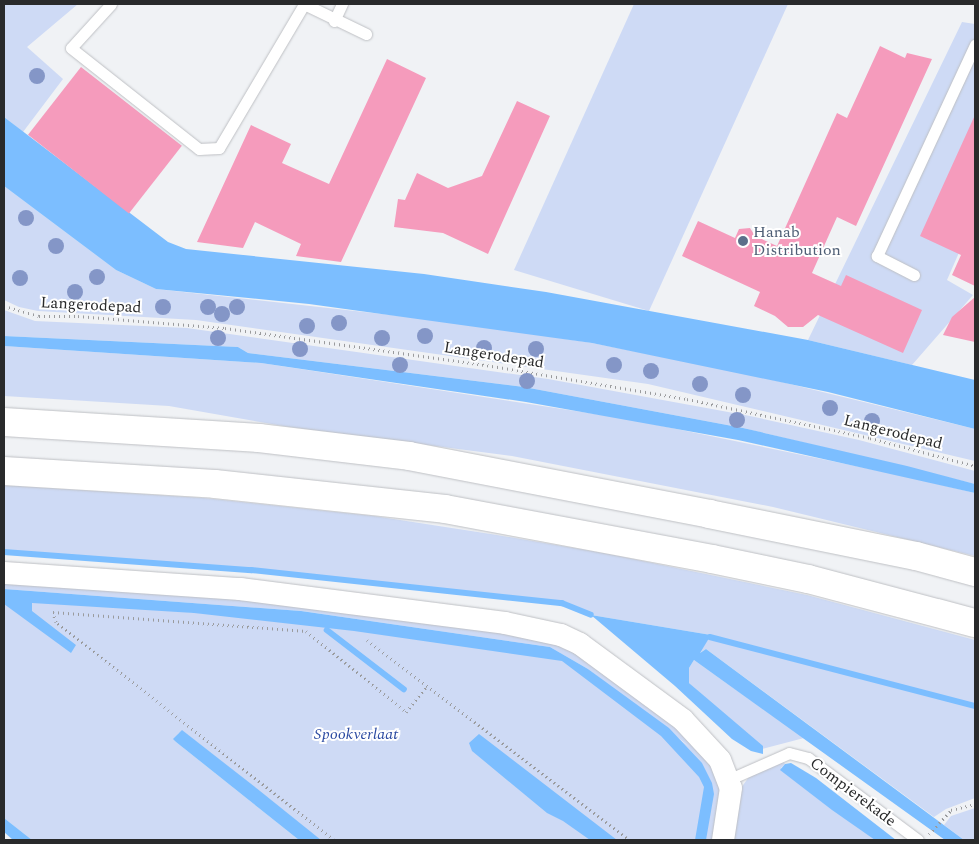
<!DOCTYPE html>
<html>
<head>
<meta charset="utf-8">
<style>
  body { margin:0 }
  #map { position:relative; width:979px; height:844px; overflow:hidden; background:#f0f2f5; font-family:Spectral,serif }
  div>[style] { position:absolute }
  .green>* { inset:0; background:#cedaf5 }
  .water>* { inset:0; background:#7cbeff }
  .stream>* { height:5.5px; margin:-2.75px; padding:0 2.75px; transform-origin:2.75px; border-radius:2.75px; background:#7cbeff }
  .building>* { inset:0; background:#f59bbc; transform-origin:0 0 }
  .path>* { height:3px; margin-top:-1.5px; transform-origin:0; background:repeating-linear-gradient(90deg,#9a9b9d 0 1px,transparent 0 5px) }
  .roads { filter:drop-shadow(0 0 1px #bec0c4) drop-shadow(0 0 1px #bec0c4) }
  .lane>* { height:11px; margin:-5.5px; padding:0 5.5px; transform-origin:5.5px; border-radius:5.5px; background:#fff }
  .street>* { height:22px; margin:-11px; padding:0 11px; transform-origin:11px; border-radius:11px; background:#fff }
  .highway>* { height:28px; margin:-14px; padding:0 14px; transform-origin:14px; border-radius:14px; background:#fff }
  .trees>* { width:16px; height:16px; margin:-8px; border-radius:50%; background:#8496c7 }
  .dots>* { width:14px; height:14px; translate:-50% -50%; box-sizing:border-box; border:2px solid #fff; border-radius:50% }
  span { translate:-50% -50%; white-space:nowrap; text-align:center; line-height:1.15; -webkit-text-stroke:4px #fff; paint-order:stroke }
  .service-label { font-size:16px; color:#4e5e75 }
  .left { translate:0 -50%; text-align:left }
  .street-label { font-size:16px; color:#292a2b }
  .park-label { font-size:16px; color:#2c4ba2; font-style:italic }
  .frame { position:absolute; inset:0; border:5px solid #292a2b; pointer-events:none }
</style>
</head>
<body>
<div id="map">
  <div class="green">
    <i style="clip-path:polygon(4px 4px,78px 4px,27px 47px,63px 79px,23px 132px,4px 117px)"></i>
    <i style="clip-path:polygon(634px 4px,788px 4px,649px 311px,514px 270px)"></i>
    <i style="clip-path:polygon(962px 22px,975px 24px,975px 216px,947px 280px,973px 295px,912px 365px,808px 340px)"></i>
    <i style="clip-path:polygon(4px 186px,116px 270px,156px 289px,463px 323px,592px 343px,736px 371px,975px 429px,975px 461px,648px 384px,196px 320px,38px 311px,19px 307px,4px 300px)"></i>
    <i style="clip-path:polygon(4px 310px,35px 321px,187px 328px,548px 379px,750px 416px,859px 440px,975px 471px,975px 484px,743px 428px,524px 387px,248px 353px,238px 347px,4px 336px)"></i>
    <i style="clip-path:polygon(4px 346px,261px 363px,628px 419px,904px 476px,975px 493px,975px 556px,773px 507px,512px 456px,289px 427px,169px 406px,4px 396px)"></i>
    <i style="clip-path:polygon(4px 485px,204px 498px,374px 516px,497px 535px,609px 554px,807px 595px,975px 640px,975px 798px,946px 809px,934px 817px,706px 649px,698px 654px,711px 635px,591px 615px,562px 603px,251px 570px,4px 552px)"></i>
    <i style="clip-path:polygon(4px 579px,418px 616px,566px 647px,679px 725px,741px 788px,751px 774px,783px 761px,785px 764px,781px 768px,795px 771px,882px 840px,313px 840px,179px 733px,174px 739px,176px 742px,299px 840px,32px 840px,4px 818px,4px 604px,11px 598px,351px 625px,564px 660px,690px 747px,588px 669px,550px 647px,301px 611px,4px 589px)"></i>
    <i style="clip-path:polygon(694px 660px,804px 738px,762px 749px,689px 683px,689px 668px)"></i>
    <i style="clip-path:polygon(975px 808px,975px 840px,964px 840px,944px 825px,951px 816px)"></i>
  </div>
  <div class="water">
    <i style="clip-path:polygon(4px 117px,168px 242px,186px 249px,424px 274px,546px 292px,808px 340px,975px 380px,975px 429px,828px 392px,592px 343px,309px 304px,156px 289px,116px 270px,4px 186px)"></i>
    <i style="clip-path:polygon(4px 336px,238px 347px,248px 353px,524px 387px,743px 428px,907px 466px,975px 484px,975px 493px,738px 440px,526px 402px,261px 363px,4px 346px)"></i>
    <i style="clip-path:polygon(4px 589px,301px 611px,550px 647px,588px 669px,669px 728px,702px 763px,712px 783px,714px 794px,706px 840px,695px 840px,704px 787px,699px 777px,661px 736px,562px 661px,354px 631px,194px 613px,32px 603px,32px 611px,76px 645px,71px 653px,4px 604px)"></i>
    <i style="clip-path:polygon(591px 615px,711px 635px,700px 653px,706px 649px,964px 840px,945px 840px,694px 660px,689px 668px,689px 683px,763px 746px,763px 754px,751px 751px,732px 739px,675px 686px)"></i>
    <i style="clip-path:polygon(182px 730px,260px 791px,321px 840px,299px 840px,176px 742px,173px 739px)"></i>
    <i style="clip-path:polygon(479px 734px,483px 737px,617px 840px,590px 840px,563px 821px,547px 813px,472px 751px,469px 743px)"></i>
    <i style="clip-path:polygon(791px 763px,816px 778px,896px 840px,875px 840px,832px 810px,780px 770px,785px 764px)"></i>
    <i style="clip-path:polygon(4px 818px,32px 840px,13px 840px,4px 832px)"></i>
  </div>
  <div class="stream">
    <i style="left:4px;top:552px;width:248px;rotate:4.2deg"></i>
    <i style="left:251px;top:570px;width:313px;rotate:6.1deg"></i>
    <i style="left:562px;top:603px;width:31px;rotate:22deg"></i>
    <i style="left:327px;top:630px;width:97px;rotate:37.5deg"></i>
    <i style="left:710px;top:637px;width:274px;rotate:14.6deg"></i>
  </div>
  <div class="building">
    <i style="clip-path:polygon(880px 46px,905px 58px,907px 53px,932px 59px,856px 226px,837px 217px,812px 273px,841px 286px,846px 275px,922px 310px,903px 353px,818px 315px,803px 327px,788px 327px,775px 316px,754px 306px,760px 292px,682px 256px,698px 221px,735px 238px,739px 229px,750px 228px,755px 236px,777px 246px,837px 113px,847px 118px)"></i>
    <i style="clip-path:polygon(387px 59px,426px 78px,341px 262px,296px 256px,301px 244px,255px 222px,243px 248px,197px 242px,251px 125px,291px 144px,282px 163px,329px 184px)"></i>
    <i style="left:81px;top:67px;width:128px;height:86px;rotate:38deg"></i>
    <i style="clip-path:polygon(517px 101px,550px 116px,488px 254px,443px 233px,394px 227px,398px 199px,405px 200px,417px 173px,448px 188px,482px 176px)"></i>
    <i style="clip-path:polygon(975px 115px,975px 286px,952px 275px,961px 255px,920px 236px)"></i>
    <i style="clip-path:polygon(975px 297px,975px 342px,943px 335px,952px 317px)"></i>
  </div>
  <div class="path">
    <i style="left:4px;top:306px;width:36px;rotate:16deg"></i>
    <i style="left:39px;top:316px;width:39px"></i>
    <i style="left:78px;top:316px;width:147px;rotate:4.7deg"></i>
    <i style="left:225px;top:328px;width:270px;rotate:8.1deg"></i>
    <i style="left:492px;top:366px;width:198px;rotate:9.6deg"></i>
    <i style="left:687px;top:399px;width:187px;rotate:12deg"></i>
    <i style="left:870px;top:438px;width:109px;rotate:14.9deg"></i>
    <i style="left:367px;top:640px;width:330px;rotate:37.3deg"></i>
    <i style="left:929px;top:834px;width:33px;rotate:-47deg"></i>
    <i style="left:951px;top:810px;width:25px;rotate:-14deg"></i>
    <i style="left:334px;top:840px;width:353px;rotate:-141.9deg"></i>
    <i style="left:56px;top:622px;width:10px;rotate:-107deg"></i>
    <i style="left:53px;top:612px;width:254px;rotate:4.3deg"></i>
    <i style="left:306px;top:631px;width:129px;rotate:39deg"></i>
    <i style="left:406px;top:712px;width:32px;rotate:-51deg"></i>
  </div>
  <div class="roads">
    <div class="lane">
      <i style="left:111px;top:4px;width:59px;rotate:132.3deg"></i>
      <i style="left:71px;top:48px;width:163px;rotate:38.3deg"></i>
      <i style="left:199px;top:149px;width:20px;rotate:-3deg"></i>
      <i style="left:219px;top:148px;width:167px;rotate:-59.4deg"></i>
      <i style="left:304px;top:4px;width:69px;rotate:25.8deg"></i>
      <i style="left:334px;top:21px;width:19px;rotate:-65deg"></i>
      <i style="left:914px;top:275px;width:42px;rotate:-152.8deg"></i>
      <i style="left:877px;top:256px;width:233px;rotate:-65.1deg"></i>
      <i style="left:730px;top:779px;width:64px;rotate:-23.8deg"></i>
      <i style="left:789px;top:753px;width:20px;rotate:15deg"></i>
      <i style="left:808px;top:758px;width:137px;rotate:36.7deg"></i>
    </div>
    <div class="street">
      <i style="left:4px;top:573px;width:237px;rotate:3.9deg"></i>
      <i style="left:240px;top:589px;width:267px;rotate:7.3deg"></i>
      <i style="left:505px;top:623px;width:57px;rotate:12.1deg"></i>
      <i style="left:561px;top:635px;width:21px;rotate:25deg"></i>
      <i style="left:580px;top:644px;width:128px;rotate:36.4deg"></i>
      <i style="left:683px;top:720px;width:54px;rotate:47.2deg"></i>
      <i style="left:720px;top:760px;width:30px;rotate:69deg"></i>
      <i style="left:731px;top:788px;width:53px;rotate:98.7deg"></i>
    </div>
    <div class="highway">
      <i style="left:4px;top:422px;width:256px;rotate:3.6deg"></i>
      <i style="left:259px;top:438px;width:151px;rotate:6.8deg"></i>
      <i style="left:409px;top:456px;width:306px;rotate:10.9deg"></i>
      <i style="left:709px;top:514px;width:211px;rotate:11.5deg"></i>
      <i style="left:916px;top:556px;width:61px;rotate:15.2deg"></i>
      <i style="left:4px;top:471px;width:211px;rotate:3.5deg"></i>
      <i style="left:215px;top:484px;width:231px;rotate:6.2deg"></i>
      <i style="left:445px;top:509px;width:272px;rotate:10.6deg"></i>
      <i style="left:712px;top:559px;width:98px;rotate:11.8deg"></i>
      <i style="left:808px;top:579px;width:173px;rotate:14.8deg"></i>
    </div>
  </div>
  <div class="trees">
    <i style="left:37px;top:76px"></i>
    <i style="left:26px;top:218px"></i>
    <i style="left:56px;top:246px"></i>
    <i style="left:97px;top:277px"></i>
    <i style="left:20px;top:278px"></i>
    <i style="left:75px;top:292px"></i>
    <i style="left:163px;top:307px"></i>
    <i style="left:208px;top:307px"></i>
    <i style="left:237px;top:307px"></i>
    <i style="left:222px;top:314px"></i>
    <i style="left:339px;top:323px"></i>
    <i style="left:307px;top:326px"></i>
    <i style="left:425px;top:336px"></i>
    <i style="left:218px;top:338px"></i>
    <i style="left:382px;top:338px"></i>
    <i style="left:484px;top:348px"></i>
    <i style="left:300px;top:349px"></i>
    <i style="left:536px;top:349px"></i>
    <i style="left:400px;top:365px"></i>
    <i style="left:614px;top:365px"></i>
    <i style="left:651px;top:371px"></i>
    <i style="left:527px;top:381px"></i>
    <i style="left:700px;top:384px"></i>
    <i style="left:743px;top:395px"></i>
    <i style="left:830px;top:408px"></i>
    <i style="left:737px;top:420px"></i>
    <i style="left:872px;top:421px"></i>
  </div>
  <div class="dots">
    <i style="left:743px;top:241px;background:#5c6f8a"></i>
  </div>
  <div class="service-label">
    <span class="left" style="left:753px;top:241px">Hanab<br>Distribution</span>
  </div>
  <div class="street-label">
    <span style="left:91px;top:305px;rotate:3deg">Langerodepad</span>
    <span style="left:494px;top:355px;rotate:9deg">Langerodepad</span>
    <span style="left:893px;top:432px;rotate:14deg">Langerodepad</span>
    <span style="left:853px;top:792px;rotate:37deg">Compierekade</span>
  </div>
  <div class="park-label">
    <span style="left:356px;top:734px">Spookverlaat</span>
  </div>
  <div class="frame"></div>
</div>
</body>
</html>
